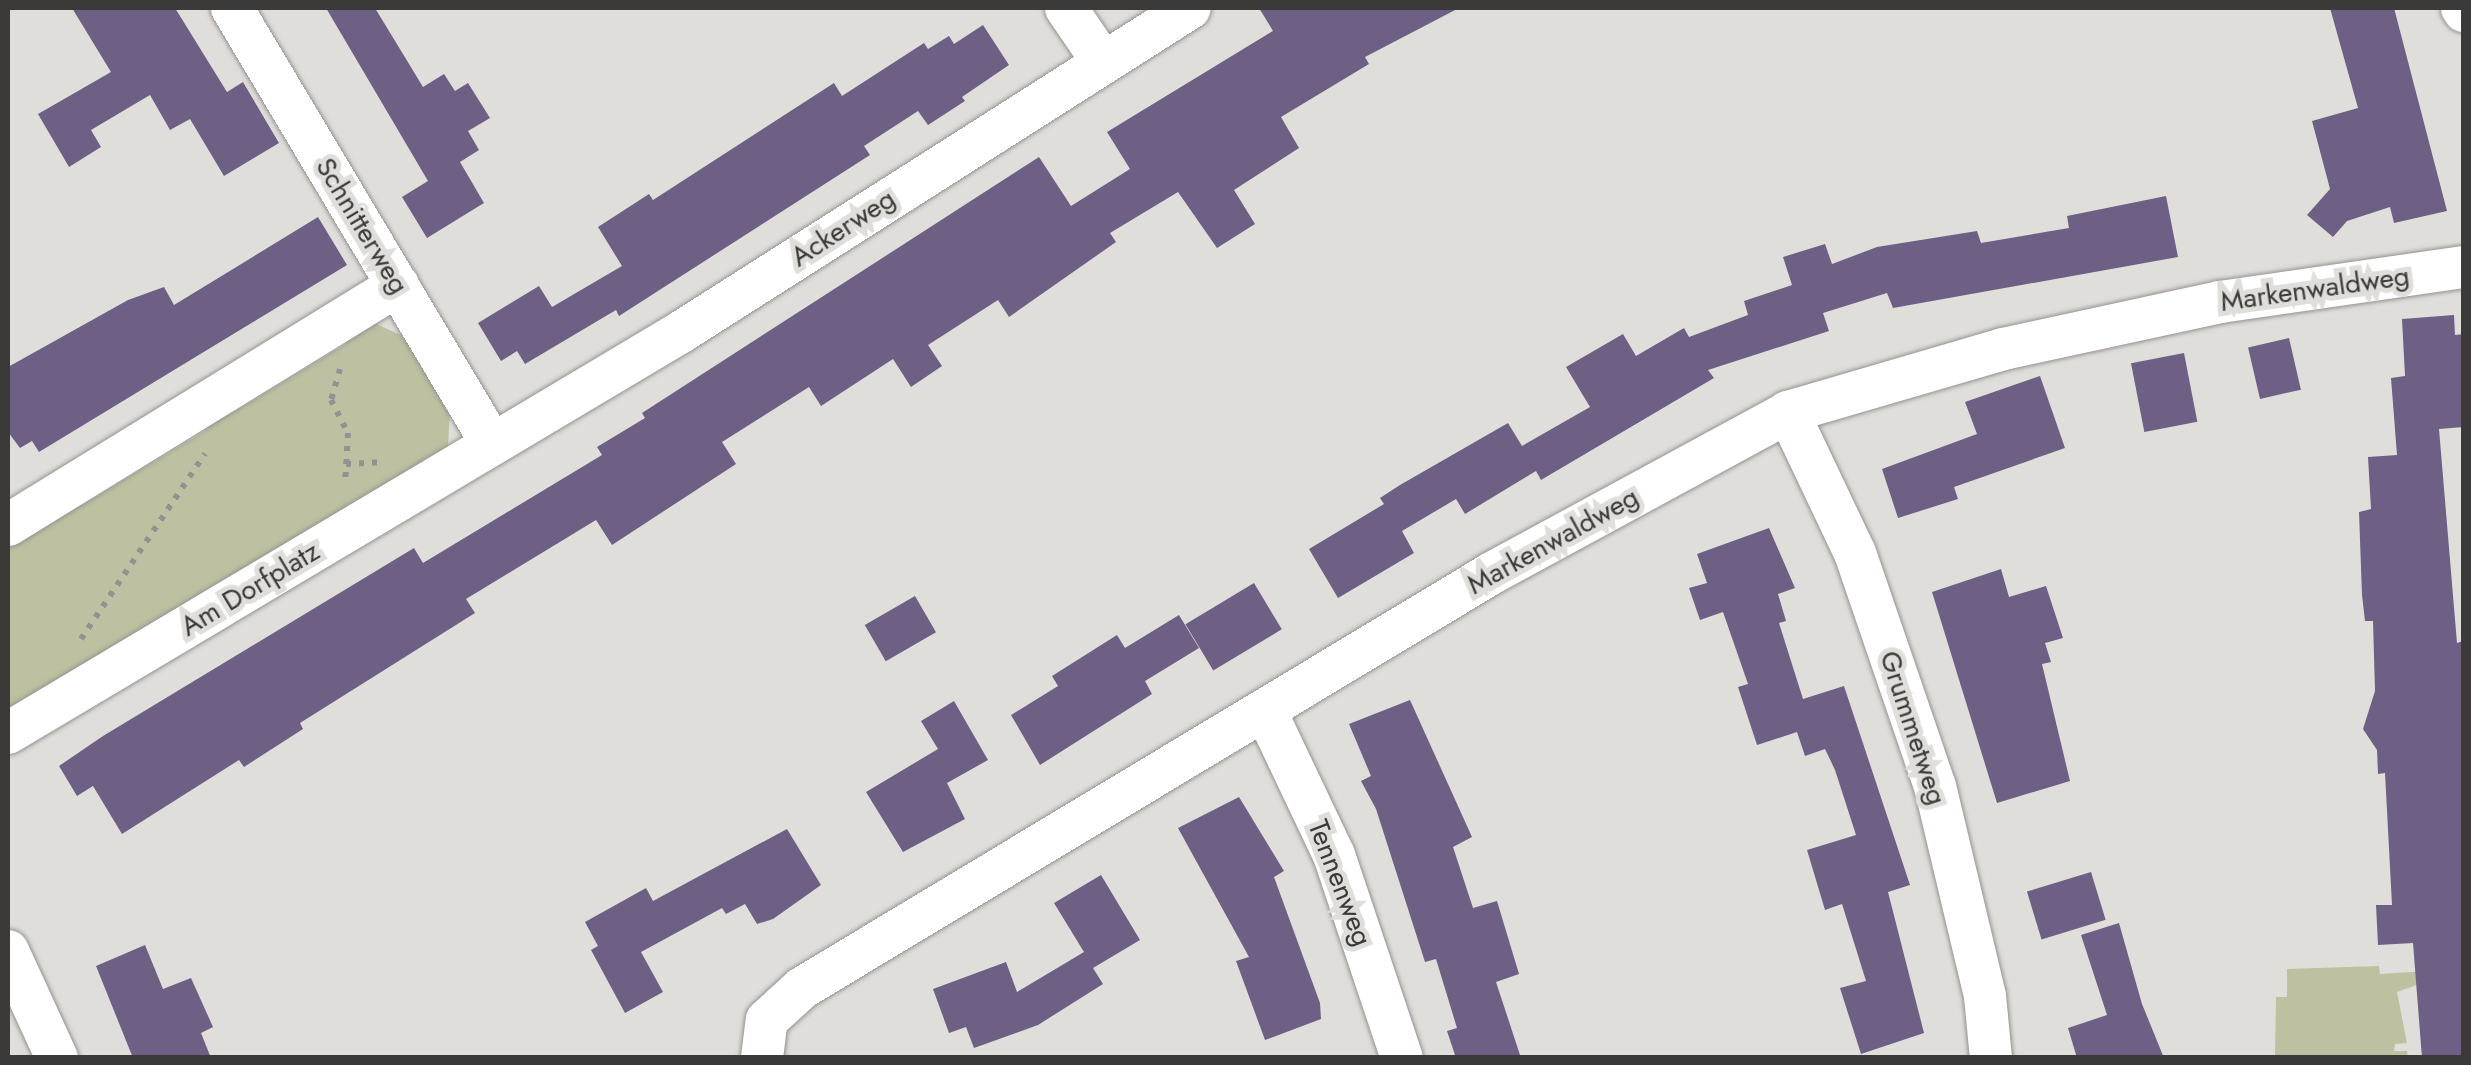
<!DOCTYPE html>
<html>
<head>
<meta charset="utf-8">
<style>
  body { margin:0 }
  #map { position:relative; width:2471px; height:1065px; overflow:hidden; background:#e0dedb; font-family:Jost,sans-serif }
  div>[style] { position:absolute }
  .green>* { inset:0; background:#bdc1a1 }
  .building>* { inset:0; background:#6d6084; transform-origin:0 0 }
  .path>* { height:6px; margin-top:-3px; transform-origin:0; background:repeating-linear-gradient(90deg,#949290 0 5px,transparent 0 13px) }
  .roads { filter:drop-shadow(0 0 2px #94928f) drop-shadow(0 0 2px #94928f) }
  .street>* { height:42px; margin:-21px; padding:0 21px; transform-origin:21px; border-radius:21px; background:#fff }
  span { translate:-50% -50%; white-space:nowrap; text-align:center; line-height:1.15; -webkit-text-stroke:10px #e0dedb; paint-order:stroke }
  .street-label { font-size:28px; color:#3b3a39 }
  .frame { position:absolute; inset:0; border:10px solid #3b3a39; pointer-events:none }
</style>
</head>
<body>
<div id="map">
  <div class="green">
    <i style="clip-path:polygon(372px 322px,405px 337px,450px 410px,448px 446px,8px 715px,8px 539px,68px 495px,82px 505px,205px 431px,203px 415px,217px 406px,232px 413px,346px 344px,344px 329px)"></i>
    <i style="clip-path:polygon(2379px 966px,2380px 974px,2461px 969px,2397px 992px,2407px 1043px,2395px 1044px,2394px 1051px,2407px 1051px,2408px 1057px,2275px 1058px,2276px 997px,2287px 997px,2287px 969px)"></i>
  </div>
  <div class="building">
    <i style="clip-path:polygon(72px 8px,175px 8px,227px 92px,243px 82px,279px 143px,224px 176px,190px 119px,170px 130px,150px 95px,91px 130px,101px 147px,69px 167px,38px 114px,111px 72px)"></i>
    <i style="clip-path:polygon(326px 8px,375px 8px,423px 87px,444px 74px,455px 91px,468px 83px,490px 118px,468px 131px,479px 150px,460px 162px,484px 203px,427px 238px,402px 197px,428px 181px)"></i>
    <i style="clip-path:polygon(1259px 8px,1459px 8px,1365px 57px,1369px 64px,1281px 117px,1299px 148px,1234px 190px,1255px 224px,1217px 248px,1178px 192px,1110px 233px,1116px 242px,1009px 317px,998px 300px,928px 345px,942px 366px,911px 387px,893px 359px,821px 406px,809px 387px,722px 442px,736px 464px,612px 545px,596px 520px,466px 599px,475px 613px,300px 723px,303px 729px,244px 767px,239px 760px,122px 834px,93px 786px,77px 796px,59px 766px,103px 736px,414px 548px,423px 563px,602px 455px,597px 447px,645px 418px,642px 413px,1039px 157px,1071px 206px,1130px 169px,1107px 132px,1273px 31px)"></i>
    <i style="clip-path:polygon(2330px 8px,2394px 8px,2447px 211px,2394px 223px,2390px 207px,2347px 221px,2333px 237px,2307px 215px,2330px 189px,2312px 121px,2358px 108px)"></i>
    <i style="clip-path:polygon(983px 25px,1009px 65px,962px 97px,965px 101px,928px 125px,918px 111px,864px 146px,870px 155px,619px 316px,616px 310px,525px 364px,517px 351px,501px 361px,478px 323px,539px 286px,552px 307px,622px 266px,598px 227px,649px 194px,653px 200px,834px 83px,842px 96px,924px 43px,928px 49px,949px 36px,954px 44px)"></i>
    <i style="clip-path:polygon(2166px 196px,2178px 257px,1893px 308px,1887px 293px,1823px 313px,1829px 331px,1708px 370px,1714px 378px,1541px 480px,1536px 471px,1465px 514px,1456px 499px,1402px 531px,1414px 553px,1338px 598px,1309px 549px,1384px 504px,1380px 498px,1400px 485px,1508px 423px,1522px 446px,1590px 407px,1566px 367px,1623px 334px,1636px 356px,1684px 328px,1689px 337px,1748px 315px,1744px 301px,1792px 285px,1783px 257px,1825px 244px,1832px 264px,1877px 247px,1977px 231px,1981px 243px,2069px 228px,2067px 216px)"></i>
    <i style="clip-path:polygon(318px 217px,347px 265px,39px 452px,32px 441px,20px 448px,8px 432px,8px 367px,128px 300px,164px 287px,174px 305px)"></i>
    <i style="clip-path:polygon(2454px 315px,2455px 335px,2464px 334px,2464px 427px,2439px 429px,2457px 643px,2463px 641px,2464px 1058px,2422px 1058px,2413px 943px,2378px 945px,2376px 905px,2392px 905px,2385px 773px,2378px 774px,2377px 750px,2363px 729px,2375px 691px,2373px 621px,2365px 621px,2362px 595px,2359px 512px,2371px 509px,2368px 457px,2397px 455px,2391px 378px,2405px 376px,2402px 319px)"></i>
    <i style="left:2289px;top:338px;width:53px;height:42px;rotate:77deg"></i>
    <i style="left:2184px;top:353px;width:70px;height:54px;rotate:79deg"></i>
    <i style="clip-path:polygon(2040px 376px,2065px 448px,1954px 487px,1958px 499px,1898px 518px,1882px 469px,1977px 434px,1965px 402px)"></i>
    <i style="clip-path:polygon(1769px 528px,1795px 588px,1778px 594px,1786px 621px,1779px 623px,1803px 699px,1844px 686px,1910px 885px,1888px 892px,1924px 1033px,1861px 1054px,1840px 988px,1866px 981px,1842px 904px,1825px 910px,1807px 850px,1856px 835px,1835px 770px,1825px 749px,1805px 756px,1797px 732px,1757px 745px,1738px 687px,1748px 684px,1723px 612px,1700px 620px,1689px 588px,1707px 583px,1697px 554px)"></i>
    <i style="clip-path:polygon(2001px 569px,2009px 597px,2046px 586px,2063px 638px,2045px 643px,2051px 662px,2042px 664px,2070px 781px,1997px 803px,1932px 592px)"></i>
    <i style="left:1254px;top:583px;width:54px;height:80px;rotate:59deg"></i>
    <i style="left:915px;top:596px;width:42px;height:58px;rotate:60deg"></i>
    <i style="clip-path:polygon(1179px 615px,1199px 648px,1145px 681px,1152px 694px,1040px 765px,1011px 715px,1058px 686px,1052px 676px,1117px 635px,1125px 648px)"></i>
    <i style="clip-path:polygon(1410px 700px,1472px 837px,1453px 847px,1473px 908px,1497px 901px,1519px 974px,1496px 982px,1521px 1058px,1456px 1058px,1447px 1031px,1457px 1028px,1436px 959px,1425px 962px,1376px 809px,1361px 781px,1371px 776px,1349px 724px)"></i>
    <i style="clip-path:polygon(954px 701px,988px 760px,947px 783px,965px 819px,903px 852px,866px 792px,938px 749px,921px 721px)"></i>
    <i style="clip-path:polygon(1239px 797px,1284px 871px,1274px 877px,1320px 1003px,1321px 1019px,1265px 1040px,1236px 961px,1249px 957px,1178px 828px)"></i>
    <i style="clip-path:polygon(787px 829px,821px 885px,773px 919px,757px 924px,745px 904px,726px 914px,722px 908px,641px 952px,663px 992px,625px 1013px,591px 950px,598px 946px,585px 922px,646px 888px,653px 901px)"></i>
    <i style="left:2091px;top:872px;width:50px;height:67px;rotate:73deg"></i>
    <i style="clip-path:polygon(1101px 875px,1140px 940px,1093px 968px,1103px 984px,1038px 1025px,974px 1048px,966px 1027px,949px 1033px,933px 989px,1006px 962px,1017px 992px,1084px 952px,1054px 903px)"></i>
    <i style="clip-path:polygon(2119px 923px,2142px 1004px,2164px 1058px,2077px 1058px,2068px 1028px,2107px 1015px,2081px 935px)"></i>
    <i style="clip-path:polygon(145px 945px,163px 989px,191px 978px,213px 1027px,201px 1033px,211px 1058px,133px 1058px,96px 966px)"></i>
  </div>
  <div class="path">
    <i style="left:340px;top:369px;width:32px;rotate:106deg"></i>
    <i style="left:331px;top:400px;width:37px;rotate:63deg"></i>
    <i style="left:348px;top:433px;width:52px;rotate:93.3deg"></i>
    <i style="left:346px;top:464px;width:34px;rotate:-3deg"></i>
    <i style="left:81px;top:639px;width:223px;rotate:-56.2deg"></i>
  </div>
  <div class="roads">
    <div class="street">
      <i style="left:232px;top:8px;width:508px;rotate:59.19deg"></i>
      <i style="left:1066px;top:8px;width:64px;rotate:55.8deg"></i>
      <i style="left:2462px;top:8px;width:4px;rotate:56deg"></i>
      <i style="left:1788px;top:412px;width:156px;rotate:64.6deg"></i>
      <i style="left:1855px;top:553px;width:246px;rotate:71.1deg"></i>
      <i style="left:1935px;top:786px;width:216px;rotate:76.6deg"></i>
      <i style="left:1985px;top:996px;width:62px;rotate:84.5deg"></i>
      <i style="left:8px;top:525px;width:458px;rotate:-31.6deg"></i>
      <i style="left:1266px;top:712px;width:158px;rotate:64.6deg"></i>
      <i style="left:1334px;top:855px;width:214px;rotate:71.5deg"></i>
      <i style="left:8px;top:733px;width:783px;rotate:-30.79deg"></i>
      <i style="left:681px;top:332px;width:603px;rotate:-32.48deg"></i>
      <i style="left:8px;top:951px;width:118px;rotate:65.4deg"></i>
      <i style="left:762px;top:1058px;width:38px;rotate:-83deg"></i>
      <i style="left:767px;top:1020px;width:47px;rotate:-42.4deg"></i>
      <i style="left:802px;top:988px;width:805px;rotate:-31.02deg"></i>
      <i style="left:1492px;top:573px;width:337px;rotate:-28.5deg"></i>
      <i style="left:1788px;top:412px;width:224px;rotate:-16.3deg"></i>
      <i style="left:2003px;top:349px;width:222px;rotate:-12.2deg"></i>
      <i style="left:2220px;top:302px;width:246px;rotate:-8.2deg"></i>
    </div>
  </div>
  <div class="street-label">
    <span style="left:362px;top:226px;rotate:59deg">Schnitterweg</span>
    <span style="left:843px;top:228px;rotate:-33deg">Ackerweg</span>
    <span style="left:2315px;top:289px;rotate:-8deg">Markenwaldweg</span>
    <span style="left:1553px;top:541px;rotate:-29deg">Markenwaldweg</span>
    <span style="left:250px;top:589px;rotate:-31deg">Am Dorfplatz</span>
    <span style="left:1913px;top:728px;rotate:72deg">Grummetweg</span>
    <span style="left:1340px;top:883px;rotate:69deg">Tennenweg</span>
  </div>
  <div class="frame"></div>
</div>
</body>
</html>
